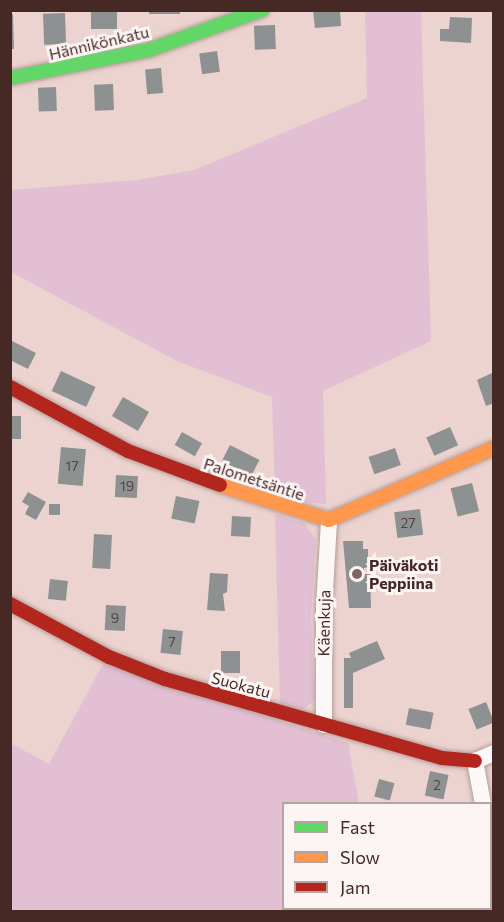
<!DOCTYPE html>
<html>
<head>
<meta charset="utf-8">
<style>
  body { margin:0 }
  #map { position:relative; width:504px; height:922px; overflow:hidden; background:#ecd3cf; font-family:Commissioner,sans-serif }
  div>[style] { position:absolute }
  .green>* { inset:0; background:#e2bfd3 }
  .building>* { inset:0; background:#8d9191; transform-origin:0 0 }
  .roads { filter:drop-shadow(0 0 2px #b49d99) drop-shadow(0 0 2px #b49d99) }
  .street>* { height:16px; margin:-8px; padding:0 8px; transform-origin:8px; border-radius:8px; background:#fcf8f8 }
  .fast>* { height:14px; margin:-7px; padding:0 7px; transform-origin:7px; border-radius:7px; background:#63d668 }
  .slow>* { height:14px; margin:-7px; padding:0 7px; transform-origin:7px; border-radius:7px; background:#ff974d }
  .jam>* { height:14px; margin:-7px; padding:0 7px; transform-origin:7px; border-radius:7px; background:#b3261e }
  .dots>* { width:16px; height:16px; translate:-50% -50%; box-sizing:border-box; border:3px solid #fdf5f4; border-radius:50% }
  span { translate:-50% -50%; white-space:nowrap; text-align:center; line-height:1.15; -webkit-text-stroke:6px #fdf5f4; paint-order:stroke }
  .number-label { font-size:14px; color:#584340 }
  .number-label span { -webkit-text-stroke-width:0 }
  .street-label { font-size:16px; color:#462925 }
  .poi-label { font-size:16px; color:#462925; font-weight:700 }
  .left { translate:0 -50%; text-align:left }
  .frame { position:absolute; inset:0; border:12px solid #462925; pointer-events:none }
  .legend { position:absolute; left:282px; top:802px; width:210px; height:108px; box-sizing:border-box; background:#fdf5f4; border:2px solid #b4a3a1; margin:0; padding:8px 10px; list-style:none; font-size:18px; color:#462925 }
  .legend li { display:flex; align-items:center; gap:12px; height:30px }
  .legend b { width:30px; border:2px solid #b4a3a1 }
</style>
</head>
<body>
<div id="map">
  <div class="green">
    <i style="clip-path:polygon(365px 11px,421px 11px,431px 341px,323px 391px,326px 504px,307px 502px,275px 493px,272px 397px,177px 361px,11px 272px,11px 190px,137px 180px,194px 170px,367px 98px)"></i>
    <i style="clip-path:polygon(275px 514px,304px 523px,316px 539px,311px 617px,314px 701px,302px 710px,280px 704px)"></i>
    <i style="clip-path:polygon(103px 664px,348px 743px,359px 803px,284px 804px,284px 908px,378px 911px,11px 911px,10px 743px,49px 764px)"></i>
  </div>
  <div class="building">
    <i style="left:91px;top:10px;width:26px;height:19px"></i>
    <i style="left:149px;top:10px;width:31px;height:4px"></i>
    <i style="clip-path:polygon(313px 10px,340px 10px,341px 26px,315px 28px)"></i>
    <i style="left:65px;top:13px;width:31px;height:22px;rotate:88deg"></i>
    <i style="clip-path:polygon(10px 14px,13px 14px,14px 49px,10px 49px)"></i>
    <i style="clip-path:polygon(450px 17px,472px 18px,471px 43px,440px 41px,440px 29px,449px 29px)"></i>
    <i style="left:275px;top:25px;width:24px;height:21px;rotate:88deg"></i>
    <i style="left:217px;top:51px;width:21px;height:18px;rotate:82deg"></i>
    <i style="left:161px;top:68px;width:25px;height:16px;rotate:85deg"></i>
    <i style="left:113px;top:84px;width:26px;height:19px;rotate:88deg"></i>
    <i style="left:56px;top:87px;width:24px;height:18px;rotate:88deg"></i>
    <i style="clip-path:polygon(10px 340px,36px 353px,28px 369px,10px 360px)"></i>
    <i style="left:61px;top:371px;width:38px;height:22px;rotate:25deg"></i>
    <i style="clip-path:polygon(494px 372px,494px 403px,486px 406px,477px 380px)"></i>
    <i style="left:123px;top:397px;width:30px;height:22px;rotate:30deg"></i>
    <i style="left:10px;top:416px;width:11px;height:23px"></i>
    <i style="left:450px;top:427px;width:20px;height:26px;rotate:66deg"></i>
    <i style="left:182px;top:432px;width:23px;height:15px;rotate:29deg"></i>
    <i style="left:230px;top:445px;width:33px;height:18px;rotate:27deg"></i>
    <i style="left:61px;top:447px;width:25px;height:37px;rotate:5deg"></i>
    <i style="left:395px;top:448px;width:18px;height:28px;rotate:71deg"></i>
    <i style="left:116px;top:475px;width:22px;height:22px;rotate:3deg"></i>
    <i style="left:472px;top:483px;width:29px;height:22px;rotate:76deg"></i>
    <i style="clip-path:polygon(28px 492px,46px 502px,36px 520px,25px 514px,29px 506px,22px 502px)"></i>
    <i style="left:176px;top:496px;width:24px;height:23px;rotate:12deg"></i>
    <i style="left:49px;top:504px;width:11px;height:11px"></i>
    <i style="left:420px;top:509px;width:26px;height:26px;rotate:83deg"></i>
    <i style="left:232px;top:516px;width:19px;height:20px;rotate:3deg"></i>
    <i style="left:94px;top:534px;width:18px;height:34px;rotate:3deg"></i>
    <i style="clip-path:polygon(343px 541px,363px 541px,363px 549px,368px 549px,368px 567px,364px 568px,364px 574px,370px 574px,371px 608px,349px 608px)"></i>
    <i style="clip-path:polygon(210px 573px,228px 574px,227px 592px,223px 594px,225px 611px,207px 610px)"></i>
    <i style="left:50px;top:579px;width:18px;height:20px;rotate:6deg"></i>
    <i style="left:106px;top:605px;width:20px;height:25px;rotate:3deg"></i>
    <i style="left:163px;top:629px;width:20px;height:24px;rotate:6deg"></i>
    <i style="clip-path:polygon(377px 641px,385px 659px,353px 673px,353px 708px,344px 708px,344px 658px,351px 658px,349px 653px)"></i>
    <i style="left:221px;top:651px;width:19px;height:22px"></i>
    <i style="left:486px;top:702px;width:22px;height:19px;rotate:68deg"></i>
    <i style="left:409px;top:708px;width:25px;height:17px;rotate:11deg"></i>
    <i style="left:430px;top:771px;width:19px;height:25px;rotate:12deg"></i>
    <i style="left:379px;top:779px;width:16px;height:18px;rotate:15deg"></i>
  </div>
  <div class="roads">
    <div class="street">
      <i style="left:324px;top:725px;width:117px;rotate:-90deg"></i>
      <i style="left:324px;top:608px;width:88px;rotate:-86.7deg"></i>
      <i style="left:483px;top:804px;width:44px;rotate:-100.5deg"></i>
      <i style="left:475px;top:761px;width:21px;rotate:-23deg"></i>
      <i style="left:490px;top:846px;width:17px;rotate:77deg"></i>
    </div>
    <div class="fast">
      <i style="left:10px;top:78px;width:142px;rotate:-11.4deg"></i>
      <i style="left:149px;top:50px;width:120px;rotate:-19.5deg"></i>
    </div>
    <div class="slow">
      <i style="left:220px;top:485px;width:114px;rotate:17.8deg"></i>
      <i style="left:329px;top:520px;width:180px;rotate:-23.6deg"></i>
    </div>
    <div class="jam">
      <i style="left:10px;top:387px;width:134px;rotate:28.5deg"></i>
      <i style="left:128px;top:451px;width:98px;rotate:20.3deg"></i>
      <i style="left:10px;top:604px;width:112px;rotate:28.2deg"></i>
      <i style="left:109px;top:657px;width:60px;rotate:21.4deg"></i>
      <i style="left:165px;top:679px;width:288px;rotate:15.9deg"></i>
      <i style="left:442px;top:758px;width:33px;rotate:5deg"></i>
    </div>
  </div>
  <div class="dots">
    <i style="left:357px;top:574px;background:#806460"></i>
  </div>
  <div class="number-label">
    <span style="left:72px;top:466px">17</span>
    <span style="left:127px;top:486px">19</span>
    <span style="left:408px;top:523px">27</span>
    <span style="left:115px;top:618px">9</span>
    <span style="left:172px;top:642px">7</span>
    <span style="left:437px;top:785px">2</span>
  </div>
  <div class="street-label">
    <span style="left:99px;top:43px;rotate:-13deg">Hännikönkatu</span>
    <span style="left:254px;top:479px;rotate:18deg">Palometsäntie</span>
    <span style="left:324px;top:623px;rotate:-89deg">Käenkuja</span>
    <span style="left:241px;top:685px;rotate:15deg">Suokatu</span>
  </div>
  <div class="poi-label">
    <span class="left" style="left:369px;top:574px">Päiväkoti<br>Peppiina</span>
  </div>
  <div class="frame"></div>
  <ul class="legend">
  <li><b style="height:8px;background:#63d668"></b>Fast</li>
  <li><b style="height:8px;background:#ff974d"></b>Slow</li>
  <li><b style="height:8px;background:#b3261e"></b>Jam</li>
  </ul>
</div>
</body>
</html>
